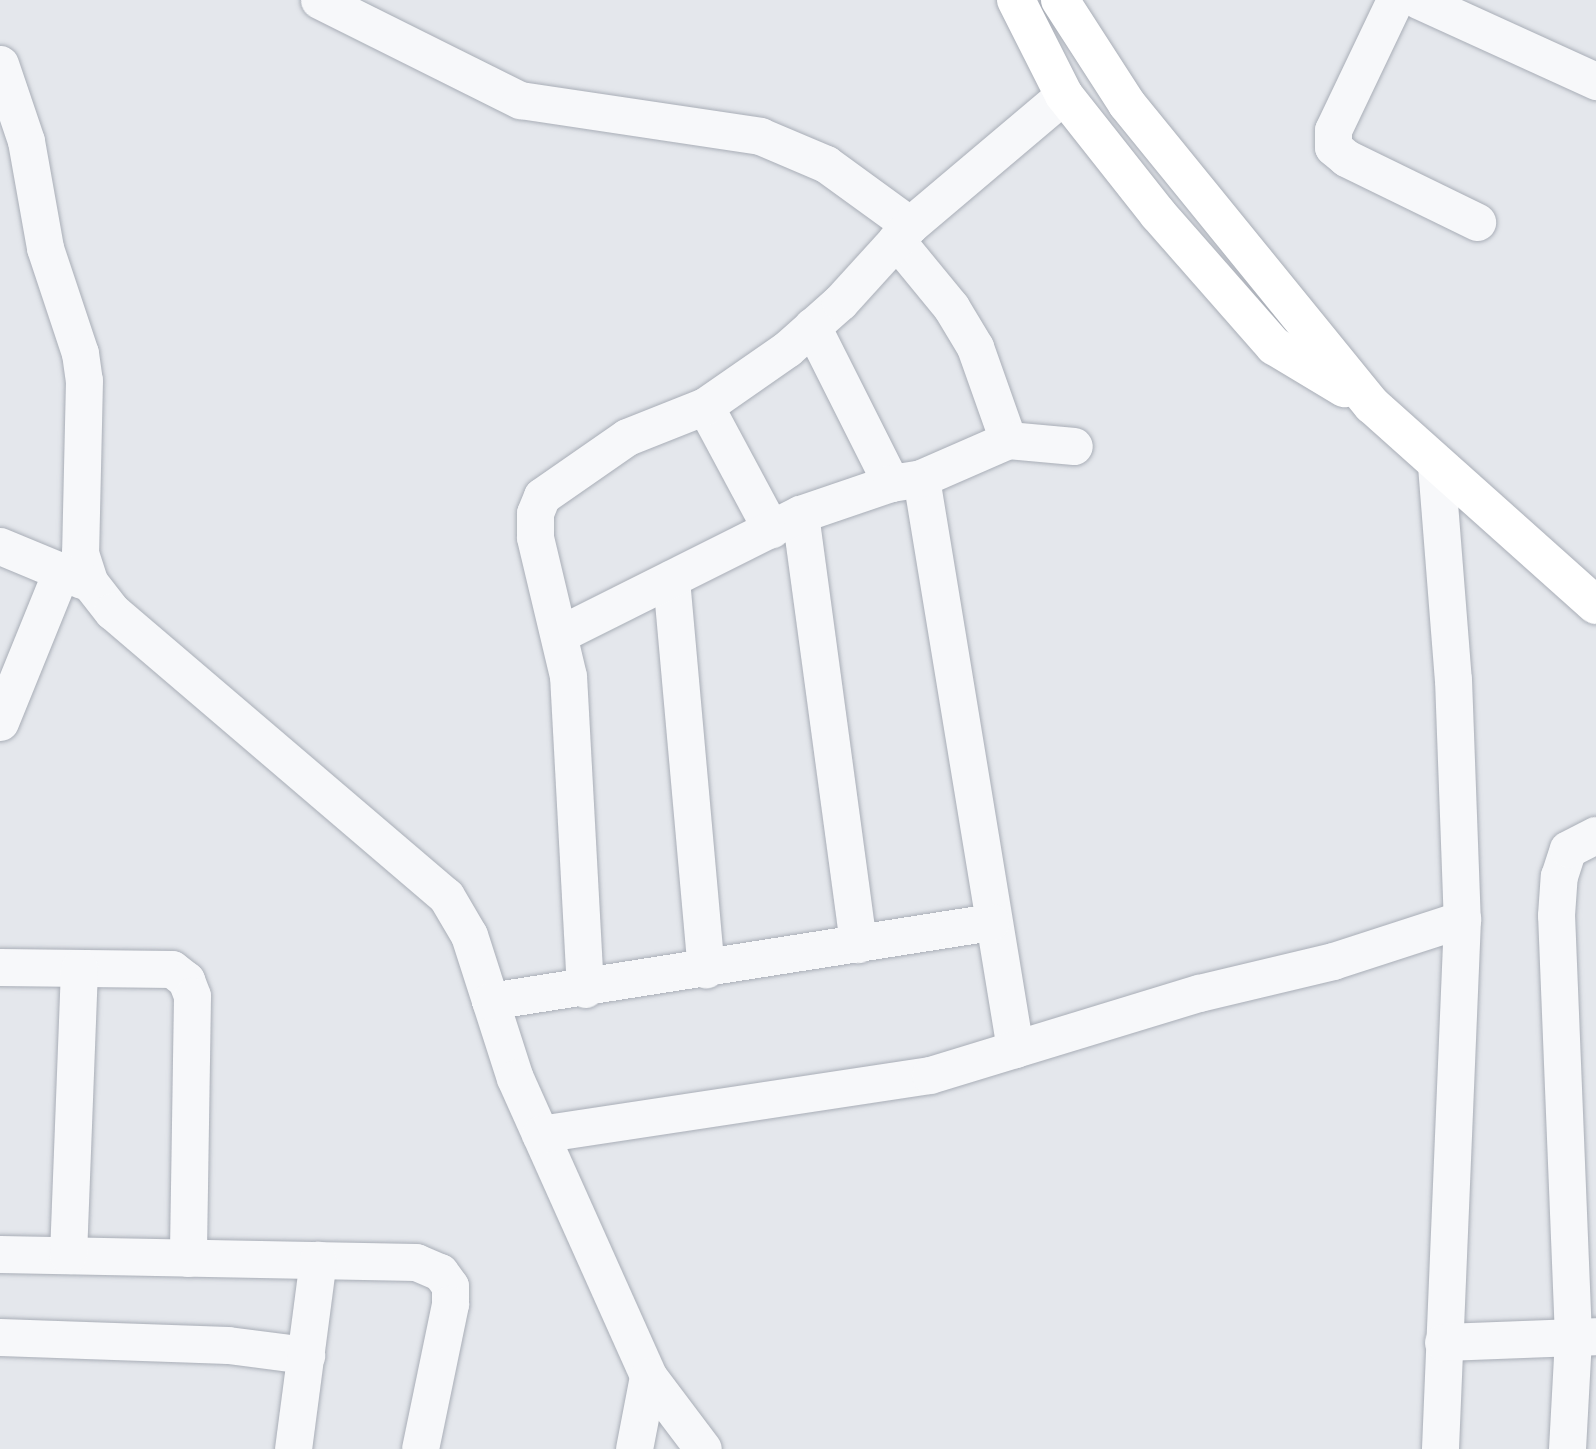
<!DOCTYPE html>
<html>
<head>
<meta charset="utf-8">
<style>
  body { margin:0 }
  #map { position:relative; width:1596px; height:1449px; overflow:hidden; background:#e4e7ec; font-family:Inter,sans-serif }
  div>[style] { position:absolute }
  .roads { filter:drop-shadow(0 0 2px #a9aeb7) drop-shadow(0 0 2px #a9aeb7) }
  .street>* { height:37px; margin:-18.5px; padding:0 18.5px; transform-origin:18.5px; border-radius:18.5px; background:#f7f8fa }
  .secondary>* { height:38px; margin:-19px; padding:0 19px; transform-origin:19px; border-radius:19px; background:#fff }
  span { translate:-50% -50%; white-space:nowrap; text-align:center; line-height:1.15; -webkit-text-stroke:6px #f4f6f9; paint-order:stroke }
</style>
</head>
<body>
<div id="map">
  <div class="roads">
    <div class="street">
      <i style="left:319px;top:0;width:225px;rotate:26.5deg"></i>
      <i style="left:520px;top:100px;width:243px;rotate:8.5deg"></i>
      <i style="left:760px;top:136px;width:72px;rotate:23deg"></i>
      <i style="left:826px;top:164px;width:104px;rotate:36deg"></i>
      <i style="left:1395px;top:0;width:144px;rotate:115.5deg"></i>
      <i style="left:1333px;top:130px;width:17px;rotate:90deg"></i>
      <i style="left:1333px;top:147px;width:17px;rotate:40deg"></i>
      <i style="left:1346px;top:158px;width:146px;rotate:26deg"></i>
      <i style="left:1418px;top:0;width:196px;rotate:24.5deg"></i>
      <i style="left:0;top:64px;width:81px;rotate:71.3deg"></i>
      <i style="left:26px;top:141px;width:109px;rotate:79.9deg"></i>
      <i style="left:45px;top:248px;width:111px;rotate:71.6deg"></i>
      <i style="left:80px;top:353px;width:27px;rotate:82deg"></i>
      <i style="left:84px;top:380px;width:173px;rotate:91.3deg"></i>
      <i style="left:80px;top:553px;width:32px;rotate:72deg"></i>
      <i style="left:90px;top:583px;width:36px;rotate:52deg"></i>
      <i style="left:112px;top:611px;width:439px;rotate:40.5deg"></i>
      <i style="left:446px;top:896px;width:45px;rotate:59.5deg"></i>
      <i style="left:469px;top:935px;width:150px;rotate:72.2deg"></i>
      <i style="left:515px;top:1078px;width:326px;rotate:65.9deg"></i>
      <i style="left:648px;top:1376px;width:91px;rotate:53deg"></i>
      <i style="left:896px;top:240px;width:87px;rotate:50.6deg"></i>
      <i style="left:951px;top:307px;width:47px;rotate:59deg"></i>
      <i style="left:975px;top:347px;width:99px;rotate:70.5deg"></i>
      <i style="left:812px;top:326px;width:176px;rotate:63.3deg"></i>
      <i style="left:705px;top:406px;width:140px;rotate:61.8deg"></i>
      <i style="left:1436px;top:465px;width:215px;rotate:85.5deg"></i>
      <i style="left:1453px;top:679px;width:240px;rotate:87.9deg"></i>
      <i style="left:1462px;top:919px;width:530px;rotate:92.38deg"></i>
      <i style="left:921px;top:478px;width:579px;rotate:80.65deg"></i>
      <i style="left:800px;top:514px;width:434px;rotate:82.3deg"></i>
      <i style="left:0;top:546px;width:89px;rotate:22.5deg"></i>
      <i style="left:671px;top:579px;width:392px;rotate:84.9deg"></i>
      <i style="left:560px;top:634px;width:268px;rotate:-26.6deg"></i>
      <i style="left:800px;top:514px;width:96px;rotate:-18.8deg"></i>
      <i style="left:891px;top:483px;width:30px;rotate:-9deg"></i>
      <i style="left:921px;top:478px;width:95px;rotate:-23.6deg"></i>
      <i style="left:1008px;top:440px;width:66px;rotate:5.2deg"></i>
      <i style="left:0;top:722px;width:162px;rotate:-67.9deg"></i>
      <i style="left:0;top:967px;width:172px;rotate:0.7deg"></i>
      <i style="left:172px;top:969px;width:18px;rotate:38deg"></i>
      <i style="left:186px;top:980px;width:17px;rotate:69deg"></i>
      <i style="left:192px;top:996px;width:262px;rotate:90.9deg"></i>
      <i style="left:585px;top:989px;width:313px;rotate:-93.1deg"></i>
      <i style="left:568px;top:676px;width:143px;rotate:-103.4deg"></i>
      <i style="left:535px;top:537px;width:24px;rotate:-90deg"></i>
      <i style="left:535px;top:513px;width:18px;rotate:-68deg"></i>
      <i style="left:542px;top:496px;width:103px;rotate:-34.8deg"></i>
      <i style="left:627px;top:437px;width:84px;rotate:-21.7deg"></i>
      <i style="left:705px;top:406px;width:100px;rotate:-34.8deg"></i>
      <i style="left:787px;top:349px;width:71px;rotate:-41.6deg"></i>
      <i style="left:840px;top:302px;width:104px;rotate:-47.7deg"></i>
      <i style="left:910px;top:225px;width:202px;rotate:-40.2deg"></i>
      <i style="left:490px;top:1001px;width:507px;rotate:-8.96deg"></i>
      <i style="left:540px;top:1134px;width:394px;rotate:-8.6deg"></i>
      <i style="left:930px;top:1075px;width:281px;rotate:-17deg"></i>
      <i style="left:1199px;top:993px;width:138px;rotate:-13.4deg"></i>
      <i style="left:1333px;top:961px;width:136px;rotate:-18deg"></i>
      <i style="left:0;top:1254px;width:416px;rotate:1.1deg"></i>
      <i style="left:416px;top:1262px;width:26px;rotate:23deg"></i>
      <i style="left:440px;top:1272px;width:17px;rotate:54deg"></i>
      <i style="left:450px;top:1286px;width:18px;rotate:90deg"></i>
      <i style="left:450px;top:1304px;width:148px;rotate:101.7deg"></i>
      <i style="left:68px;top:1255px;width:287px;rotate:-87.8deg"></i>
      <i style="left:0;top:1337px;width:228px;rotate:2deg"></i>
      <i style="left:228px;top:1345px;width:79px;rotate:7.3deg"></i>
      <i style="left:1443px;top:1342px;width:153px;rotate:-2.2deg"></i>
      <i style="left:293px;top:1449px;width:191px;rotate:-82.5deg"></i>
      <i style="left:634px;top:1449px;width:74px;rotate:-79.1deg"></i>
      <i style="left:1567px;top:1449px;width:112px;rotate:-86.9deg"></i>
      <i style="left:1573px;top:1337px;width:422px;rotate:-92.3deg"></i>
      <i style="left:1556px;top:915px;width:39px;rotate:-86deg"></i>
      <i style="left:1559px;top:876px;width:28px;rotate:-72deg"></i>
      <i style="left:1568px;top:849px;width:31px;rotate:-27deg"></i>
    </div>
    <div class="secondary">
      <i style="left:1016px;top:0;width:106px;rotate:63.2deg"></i>
      <i style="left:1064px;top:95px;width:152px;rotate:51.7deg"></i>
      <i style="left:1158px;top:214px;width:176px;rotate:48.7deg"></i>
      <i style="left:1274px;top:346px;width:82px;rotate:31deg"></i>
      <i style="left:1060px;top:0;width:124px;rotate:57.2deg"></i>
      <i style="left:1127px;top:104px;width:388px;rotate:50.9deg"></i>
      <i style="left:1372px;top:405px;width:300px;rotate:41.8deg"></i>
    </div>
  </div>
</div>
</body>
</html>
